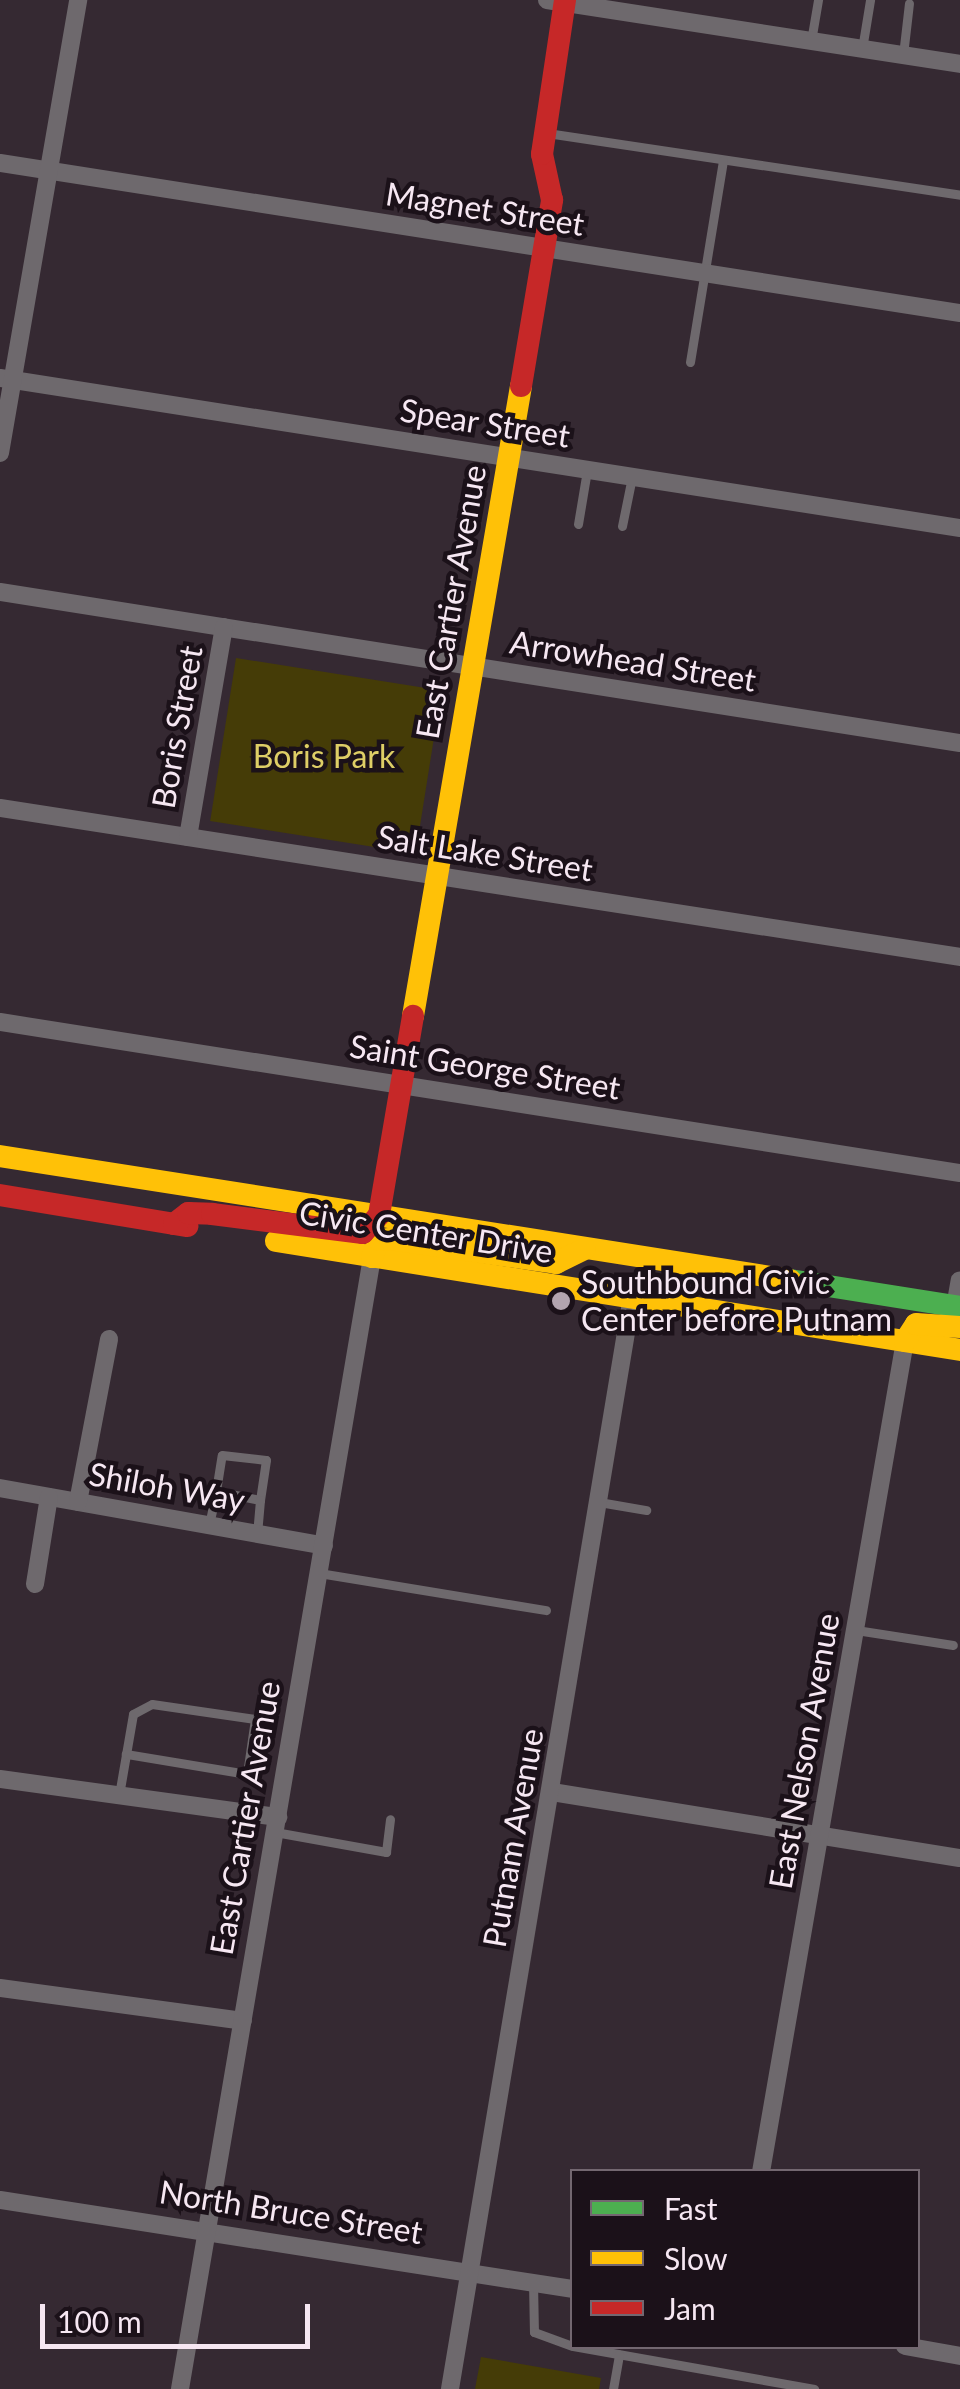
<!DOCTYPE html>
<html>
<head>
<meta charset="utf-8">
<style>
  body { margin:0 }
  #map { position:relative; width:960px; height:2389px; overflow:hidden; background:#352932; font-family:Lato,sans-serif }
  div>[style] { position:absolute }
  .green>* { inset:0; background:#453c07; transform-origin:0 0 }
  .lane>* { height:9px; margin:-4.5px; padding:0 4.5px; transform-origin:4.5px; border-radius:4.5px; background:#6e696d }
  .street>* { height:18px; margin:-9px; padding:0 9px; transform-origin:9px; border-radius:9px; background:#6e696d }
  .fast>* { height:22px; margin:-11px; padding:0 11px; transform-origin:11px; border-radius:11px; background:#4caf50 }
  .slow>* { height:22px; margin:-11px; padding:0 11px; transform-origin:11px; border-radius:11px; background:#ffc107 }
  .jam>* { height:22px; margin:-11px; padding:0 11px; transform-origin:11px; border-radius:11px; background:#c62828 }
  .dots>* { width:28px; height:28px; translate:-50% -50%; box-sizing:border-box; border:5px solid #1b1119; border-radius:50% }
  span { translate:-50% -50%; white-space:nowrap; text-align:center; line-height:1.15; -webkit-text-stroke:9px #1b1119; paint-order:stroke }
  .street-label { font-size:32px; color:#f6e7f2 }
  .park-label { font-size:32px; color:#dece66 }
  .poi-label { font-size:32px; color:#f6e7f2 }
  .left { translate:0 -50%; text-align:left }
  .legend { position:absolute; left:570px; top:2169px; width:350px; height:180px; box-sizing:border-box; background:#1b1119; border:2px solid #736770; margin:0; padding:12px 18px; list-style:none; font-size:30px; color:#f6e7f2 }
  .legend li { display:flex; align-items:center; gap:20px; height:50px }
  .legend b { width:50px; border:2px solid #736770 }
  .scale { position:absolute; left:40px; top:2304px; width:270px; height:45px; box-sizing:border-box; border:5px solid #f6e7f2; border-top:0; padding-left:12px; font-size:30px; line-height:35px; white-space:nowrap; color:#f6e7f2; -webkit-text-stroke:8px #1b1119; paint-order:stroke }
</style>
</head>
<body>
<div id="map">
  <div class="green">
    <i style="left:236px;top:658px;width:208px;height:165px;rotate:9deg"></i>
    <i style="clip-path:polygon(481px 2357px,601px 2378px,599px 2389px,475px 2389px)"></i>
  </div>
  <div class="lane">
    <i style="left:811px;top:41px;width:42px;rotate:-80.3deg"></i>
    <i style="left:862px;top:49px;width:50px;rotate:-80.7deg"></i>
    <i style="left:903px;top:55px;width:52px;rotate:-83.4deg"></i>
    <i style="left:547px;top:133px;width:418px;rotate:8.5deg"></i>
    <i style="left:690px;top:362px;width:204px;rotate:-80.7deg"></i>
    <i style="left:578px;top:524px;width:55px;rotate:-80.5deg"></i>
    <i style="left:622px;top:526px;width:50px;rotate:-78.5deg"></i>
    <i style="left:216px;top:1491px;width:36px;rotate:-81deg"></i>
    <i style="left:222px;top:1455px;width:44px;rotate:6.5deg"></i>
    <i style="left:266px;top:1460px;width:40px;rotate:98.5deg"></i>
    <i style="left:599px;top:1502px;width:48px;rotate:9.7deg"></i>
    <i style="left:209px;top:1525px;width:35px;rotate:-78deg"></i>
    <i style="left:216px;top:1491px;width:45px;rotate:11.6deg"></i>
    <i style="left:260px;top:1500px;width:32px;rotate:95deg"></i>
    <i style="left:319px;top:1573px;width:230px;rotate:9.3deg"></i>
    <i style="left:856px;top:1630px;width:98px;rotate:8.8deg"></i>
    <i style="left:119px;top:1795px;width:82px;rotate:-80.2deg"></i>
    <i style="left:133px;top:1714px;width:21px;rotate:-28deg"></i>
    <i style="left:152px;top:1704px;width:104px;rotate:8.3deg"></i>
    <i style="left:255px;top:1719px;width:56px;rotate:98.3deg"></i>
    <i style="left:247px;top:1774px;width:123px;rotate:-170.6deg"></i>
    <i style="left:275px;top:1832px;width:113px;rotate:10.2deg"></i>
    <i style="left:386px;top:1852px;width:33px;rotate:-83deg"></i>
    <i style="left:533px;top:2282px;width:50px;rotate:88.9deg"></i>
    <i style="left:534px;top:2332px;width:40px;rotate:20.2deg"></i>
    <i style="left:573px;top:2346px;width:245px;rotate:10.1deg"></i>
    <i style="left:613px;top:2389px;width:35px;rotate:-80deg"></i>
  </div>
  <div class="street">
    <i style="left:547px;top:0;width:418px;rotate:8.8deg"></i>
    <i style="left:0;top:163px;width:972px;rotate:8.88deg"></i>
    <i style="left:0;top:378px;width:972px;rotate:8.88deg"></i>
    <i style="left:0;top:453px;width:460px;rotate:-80.2deg"></i>
    <i style="left:0;top:592px;width:972px;rotate:8.94deg"></i>
    <i style="left:0;top:808px;width:971px;rotate:8.82deg"></i>
    <i style="left:188px;top:837px;width:213px;rotate:-80.3deg"></i>
    <i style="left:0;top:1022px;width:972px;rotate:8.94deg"></i>
    <i style="left:955px;top:1307px;width:27px;rotate:-80deg"></i>
    <i style="left:0;top:1488px;width:329px;rotate:10.1deg"></i>
    <i style="left:78px;top:1502px;width:166px;rotate:-79.2deg"></i>
    <i style="left:35px;top:1584px;width:88px;rotate:-80.9deg"></i>
    <i style="left:0;top:1779px;width:281px;rotate:7.8deg"></i>
    <i style="left:552px;top:1792px;width:413px;rotate:9.2deg"></i>
    <i style="left:0;top:1988px;width:245px;rotate:7.7deg"></i>
    <i style="left:761px;top:2172px;width:843px;rotate:-80.17deg"></i>
    <i style="left:0;top:2200px;width:579px;rotate:8.84deg"></i>
    <i style="left:905px;top:2346px;width:56px;rotate:10.3deg"></i>
    <i style="left:180px;top:2389px;width:1148px;rotate:-80.37deg"></i>
    <i style="left:450px;top:2389px;width:1107px;rotate:-80.54deg"></i>
  </div>
  <div class="fast">
    <i style="left:790px;top:1280px;width:172px;rotate:9deg"></i>
  </div>
  <div class="slow">
    <i style="left:413px;top:1016px;width:639px;rotate:-80.27deg"></i>
    <i style="left:0;top:1156px;width:800px;rotate:8.92deg"></i>
    <i style="left:276px;top:1241px;width:693px;rotate:9.05deg"></i>
    <i style="left:372px;top:1257px;width:18px;rotate:-68deg"></i>
    <i style="left:379px;top:1240px;width:11px;rotate:-5deg"></i>
    <i style="left:390px;top:1239px;width:168px;rotate:8.2deg"></i>
    <i style="left:556px;top:1263px;width:32px;rotate:-26deg"></i>
    <i style="left:905px;top:1341px;width:20px;rotate:-57deg"></i>
    <i style="left:916px;top:1324px;width:44px;rotate:3.9deg"></i>
  </div>
  <div class="jam">
    <i style="left:521px;top:386px;width:189px;rotate:-80.5deg"></i>
    <i style="left:552px;top:200px;width:47px;rotate:-102.3deg"></i>
    <i style="left:542px;top:154px;width:156px;rotate:-81.5deg"></i>
    <i style="left:0;top:1195px;width:190px;rotate:9.4deg"></i>
    <i style="left:174px;top:1224px;width:18px;rotate:-38deg"></i>
    <i style="left:188px;top:1213px;width:24px;rotate:2deg"></i>
    <i style="left:212px;top:1214px;width:152px;rotate:7.2deg"></i>
    <i style="left:363px;top:1233px;width:24px;rotate:-48deg"></i>
    <i style="left:379px;top:1215px;width:202px;rotate:-80.3deg"></i>
  </div>
  <div class="dots">
    <i style="left:561px;top:1301px;background:#b2a4af"></i>
  </div>
  <div class="street-label">
    <span style="left:485px;top:209px;rotate:9deg">Magnet Street</span>
    <span style="left:485px;top:423px;rotate:9deg">Spear Street</span>
    <span style="left:451px;top:602px;rotate:-80deg">East Cartier Avenue</span>
    <span style="left:633px;top:661px;rotate:9deg">Arrowhead Street</span>
    <span style="left:177px;top:727px;rotate:-80deg">Boris Street</span>
    <span style="left:485px;top:853px;rotate:9deg">Salt Lake Street</span>
    <span style="left:485px;top:1067px;rotate:9deg">Saint George Street</span>
    <span style="left:426px;top:1232px;rotate:9deg">Civic Center Drive</span>
    <span style="left:167px;top:1487px;rotate:10deg">Shiloh Way</span>
    <span style="left:804px;top:1751px;rotate:-80deg">East Nelson Avenue</span>
    <span style="left:245px;top:1818px;rotate:-80deg">East Cartier Avenue</span>
    <span style="left:513px;top:1838px;rotate:-80deg">Putnam Avenue</span>
    <span style="left:291px;top:2212px;rotate:9deg">North Bruce Street</span>
  </div>
  <div class="park-label">
    <span style="left:324px;top:756px">Boris Park</span>
  </div>
  <div class="poi-label">
    <span class="left" style="left:581px;top:1301px">Southbound Civic<br>Center before Putnam</span>
  </div>
  <ul class="legend">
  <li><b style="height:12px;background:#4caf50"></b>Fast</li>
  <li><b style="height:12px;background:#ffc107"></b>Slow</li>
  <li><b style="height:12px;background:#c62828"></b>Jam</li>
  </ul>
  <div class="scale">100 m</div>
</div>
</body>
</html>
